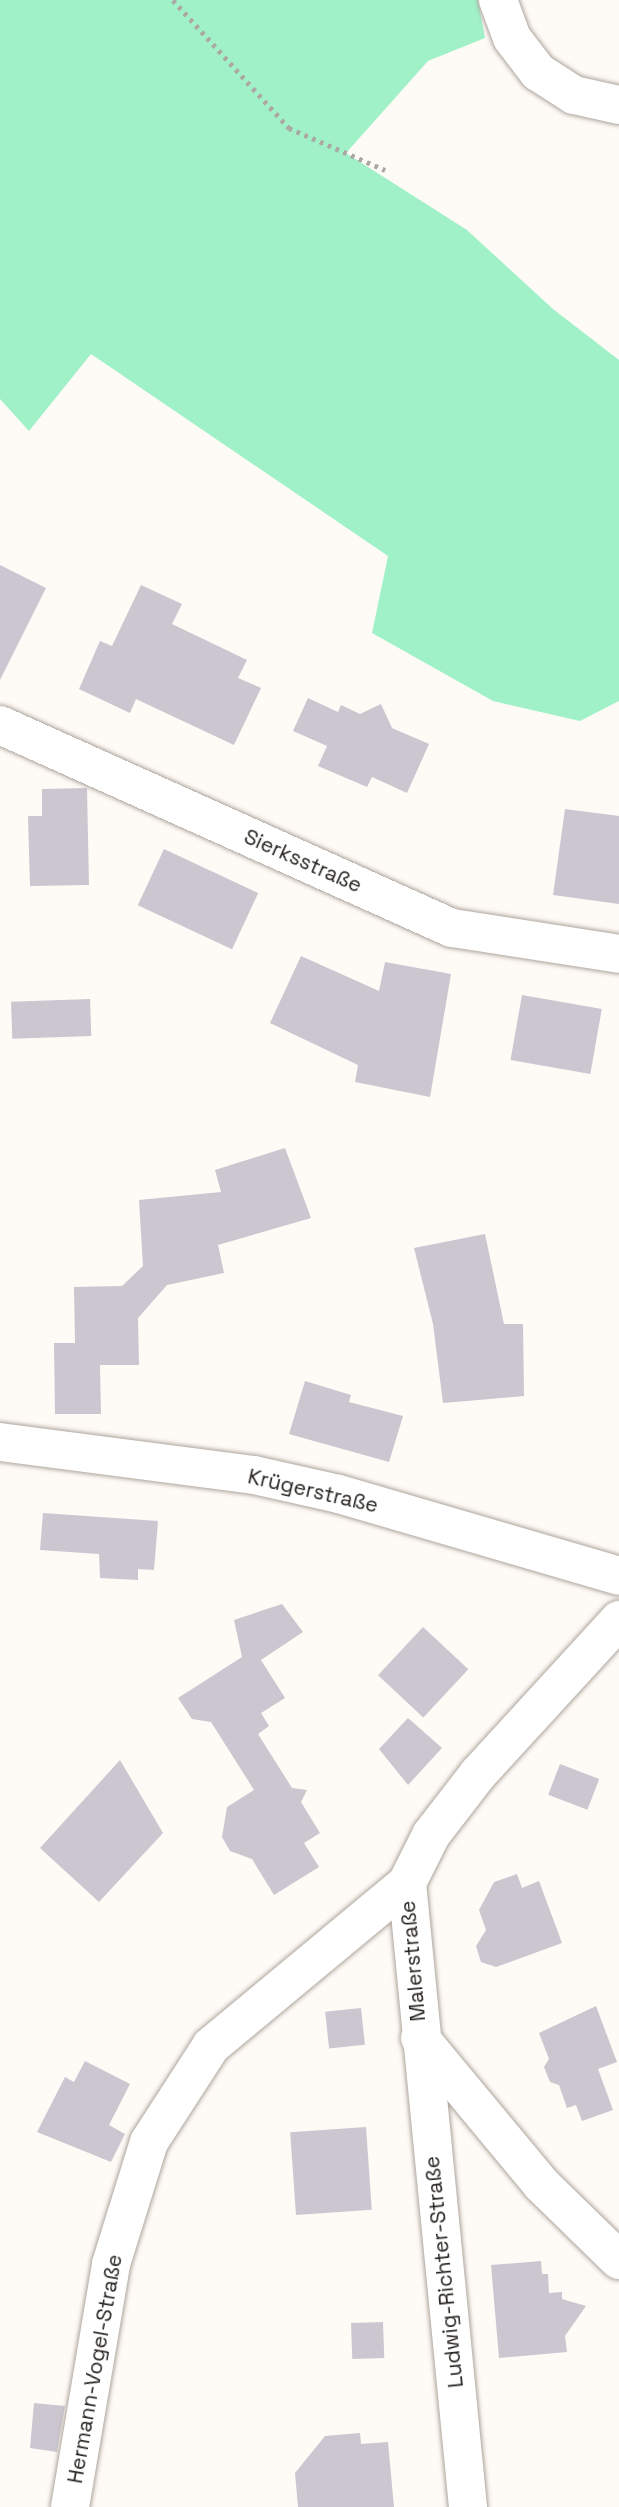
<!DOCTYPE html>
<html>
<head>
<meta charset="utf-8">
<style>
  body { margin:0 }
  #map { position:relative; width:619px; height:2507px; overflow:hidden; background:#fefaf6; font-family:"Space Grotesk",sans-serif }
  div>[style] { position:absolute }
  .green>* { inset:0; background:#a0f1c8 }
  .building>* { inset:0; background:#cbc6d0; transform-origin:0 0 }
  .path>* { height:4.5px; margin-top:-2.25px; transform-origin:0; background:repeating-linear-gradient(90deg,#aca8a4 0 3.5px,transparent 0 8.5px) }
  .roads { filter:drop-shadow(0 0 2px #aea59c) drop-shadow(0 0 2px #aea59c) }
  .minor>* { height:38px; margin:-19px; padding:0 19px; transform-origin:19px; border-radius:19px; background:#fff }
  span { translate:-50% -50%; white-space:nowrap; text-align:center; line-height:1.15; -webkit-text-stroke:5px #fff; paint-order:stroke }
  .street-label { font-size:21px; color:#26231f }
</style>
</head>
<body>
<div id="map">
  <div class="green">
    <i style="clip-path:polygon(0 0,478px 0,485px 38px,428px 61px,346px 153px,467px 230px,553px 309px,619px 360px,619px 701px,580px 721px,493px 701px,372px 633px,388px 556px,91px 354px,29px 431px,0 399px)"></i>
  </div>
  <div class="building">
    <i style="clip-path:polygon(0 565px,46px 588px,0 680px)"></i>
    <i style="clip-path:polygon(141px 585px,182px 604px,172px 624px,247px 660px,238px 678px,261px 688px,234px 745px,136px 699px,130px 713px,79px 689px,100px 641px,112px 646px)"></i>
    <i style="clip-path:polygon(308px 698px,338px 712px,341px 705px,360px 714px,381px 704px,392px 728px,429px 744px,407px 793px,372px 777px,367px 787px,318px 766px,327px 746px,293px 731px)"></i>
    <i style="clip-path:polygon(87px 788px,89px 885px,30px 886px,28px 816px,42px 816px,42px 789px)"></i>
    <i style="clip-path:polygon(565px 809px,619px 816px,619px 904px,553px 895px)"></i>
    <i style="left:164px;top:849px;width:104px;height:62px;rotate:25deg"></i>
    <i style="clip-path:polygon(301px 956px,379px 991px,385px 962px,451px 974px,430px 1097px,355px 1082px,358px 1065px,270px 1023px)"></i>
    <i style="left:522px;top:995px;width:81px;height:66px;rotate:10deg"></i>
    <i style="left:90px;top:999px;width:37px;height:79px;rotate:88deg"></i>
    <i style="clip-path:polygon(285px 1148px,311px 1218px,218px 1245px,224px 1273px,167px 1285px,138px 1318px,139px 1365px,100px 1365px,101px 1414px,55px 1414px,54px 1343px,75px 1343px,74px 1287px,122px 1286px,143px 1266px,139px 1200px,221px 1192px,215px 1170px)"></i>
    <i style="clip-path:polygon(485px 1234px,504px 1324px,523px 1324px,524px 1396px,443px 1403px,433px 1324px,414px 1248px)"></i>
    <i style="clip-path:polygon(305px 1381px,351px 1395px,349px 1402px,403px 1416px,389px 1462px,289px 1434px)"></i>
    <i style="clip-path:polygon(43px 1513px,158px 1521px,154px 1570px,138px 1569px,138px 1580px,100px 1578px,99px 1554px,40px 1550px)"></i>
    <i style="clip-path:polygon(282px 1604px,303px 1632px,261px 1660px,285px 1698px,261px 1713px,269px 1726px,258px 1734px,292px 1788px,307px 1790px,301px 1802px,320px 1833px,304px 1843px,319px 1867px,274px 1895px,252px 1859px,230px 1851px,222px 1837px,227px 1807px,254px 1790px,211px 1722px,192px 1719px,178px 1698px,242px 1657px,234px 1620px)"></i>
    <i style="left:423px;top:1627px;width:62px;height:66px;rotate:43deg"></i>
    <i style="clip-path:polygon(408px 1718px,442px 1748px,408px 1785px,379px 1749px)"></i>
    <i style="clip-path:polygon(120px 1760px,163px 1833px,99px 1902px,40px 1848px)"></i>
    <i style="left:560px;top:1764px;width:42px;height:33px;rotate:21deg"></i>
    <i style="clip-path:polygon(517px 1874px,522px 1888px,539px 1881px,562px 1943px,496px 1967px,481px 1962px,476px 1946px,486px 1930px,479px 1910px,494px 1882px)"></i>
    <i style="clip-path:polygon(596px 2006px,617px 2062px,598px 2069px,613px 2110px,582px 2121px,576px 2105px,567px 2108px,559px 2085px,550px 2082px,544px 2067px,549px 2059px,539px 2033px)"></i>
    <i style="left:361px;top:2008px;width:37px;height:36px;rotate:84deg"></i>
    <i style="clip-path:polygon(85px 2061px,130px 2084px,109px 2125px,125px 2134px,111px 2162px,37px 2132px,65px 2077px,74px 2082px)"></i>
    <i style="left:366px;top:2127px;width:83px;height:76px;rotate:86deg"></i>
    <i style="clip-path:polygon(541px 2261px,542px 2274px,548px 2274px,549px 2293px,562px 2292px,562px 2299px,586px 2306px,565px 2336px,567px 2352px,499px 2358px,491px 2265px)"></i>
    <i style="left:383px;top:2322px;width:36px;height:32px;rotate:88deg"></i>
    <i style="clip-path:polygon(34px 2403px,65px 2406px,57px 2452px,30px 2448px)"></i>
    <i style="clip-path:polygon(360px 2433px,361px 2444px,388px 2442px,394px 2507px,298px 2507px,295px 2473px,325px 2436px)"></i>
  </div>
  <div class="path">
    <i style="left:173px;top:0;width:173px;rotate:47.8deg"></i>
    <i style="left:289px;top:128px;width:105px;rotate:23.6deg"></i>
  </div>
  <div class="roads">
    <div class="minor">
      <i style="left:498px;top:0;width:40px;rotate:69.8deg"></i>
      <i style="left:512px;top:38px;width:43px;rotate:52.6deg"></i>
      <i style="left:538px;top:72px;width:43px;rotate:32.6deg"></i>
      <i style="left:574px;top:95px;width:46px;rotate:12.5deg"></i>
      <i style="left:0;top:725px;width:495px;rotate:24.2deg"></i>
      <i style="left:452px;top:928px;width:169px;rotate:8.8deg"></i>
      <i style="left:0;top:1442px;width:256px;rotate:7.4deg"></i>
      <i style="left:254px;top:1475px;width:87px;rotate:12.6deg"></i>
      <i style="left:339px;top:1494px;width:292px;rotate:16.3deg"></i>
      <i style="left:420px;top:2038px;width:190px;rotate:50.3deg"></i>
      <i style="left:541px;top:2184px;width:109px;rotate:44.3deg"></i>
      <i style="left:70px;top:2507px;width:246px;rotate:-80.4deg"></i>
      <i style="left:111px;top:2264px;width:128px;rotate:-72.7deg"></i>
      <i style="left:149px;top:2142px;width:114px;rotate:-57.1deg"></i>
      <i style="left:211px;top:2046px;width:255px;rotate:-39.7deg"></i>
      <i style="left:468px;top:2507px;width:627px;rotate:-95.58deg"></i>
      <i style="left:407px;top:1883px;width:54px;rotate:-63.4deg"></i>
      <i style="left:431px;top:1835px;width:77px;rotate:-52.4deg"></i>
      <i style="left:478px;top:1774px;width:209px;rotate:-47.5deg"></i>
    </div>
  </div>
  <div class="street-label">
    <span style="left:303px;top:861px;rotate:24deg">Sierksstraße</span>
    <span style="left:313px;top:1491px;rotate:13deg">Krügerstraße</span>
    <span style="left:413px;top:1961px;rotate:-95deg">Malerstraße</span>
    <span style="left:444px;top:2272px;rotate:-96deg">Ludwig-Richter-Straße</span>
    <span style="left:95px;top:2369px;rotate:-80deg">Hermann-Vogel-Straße</span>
  </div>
</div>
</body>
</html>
